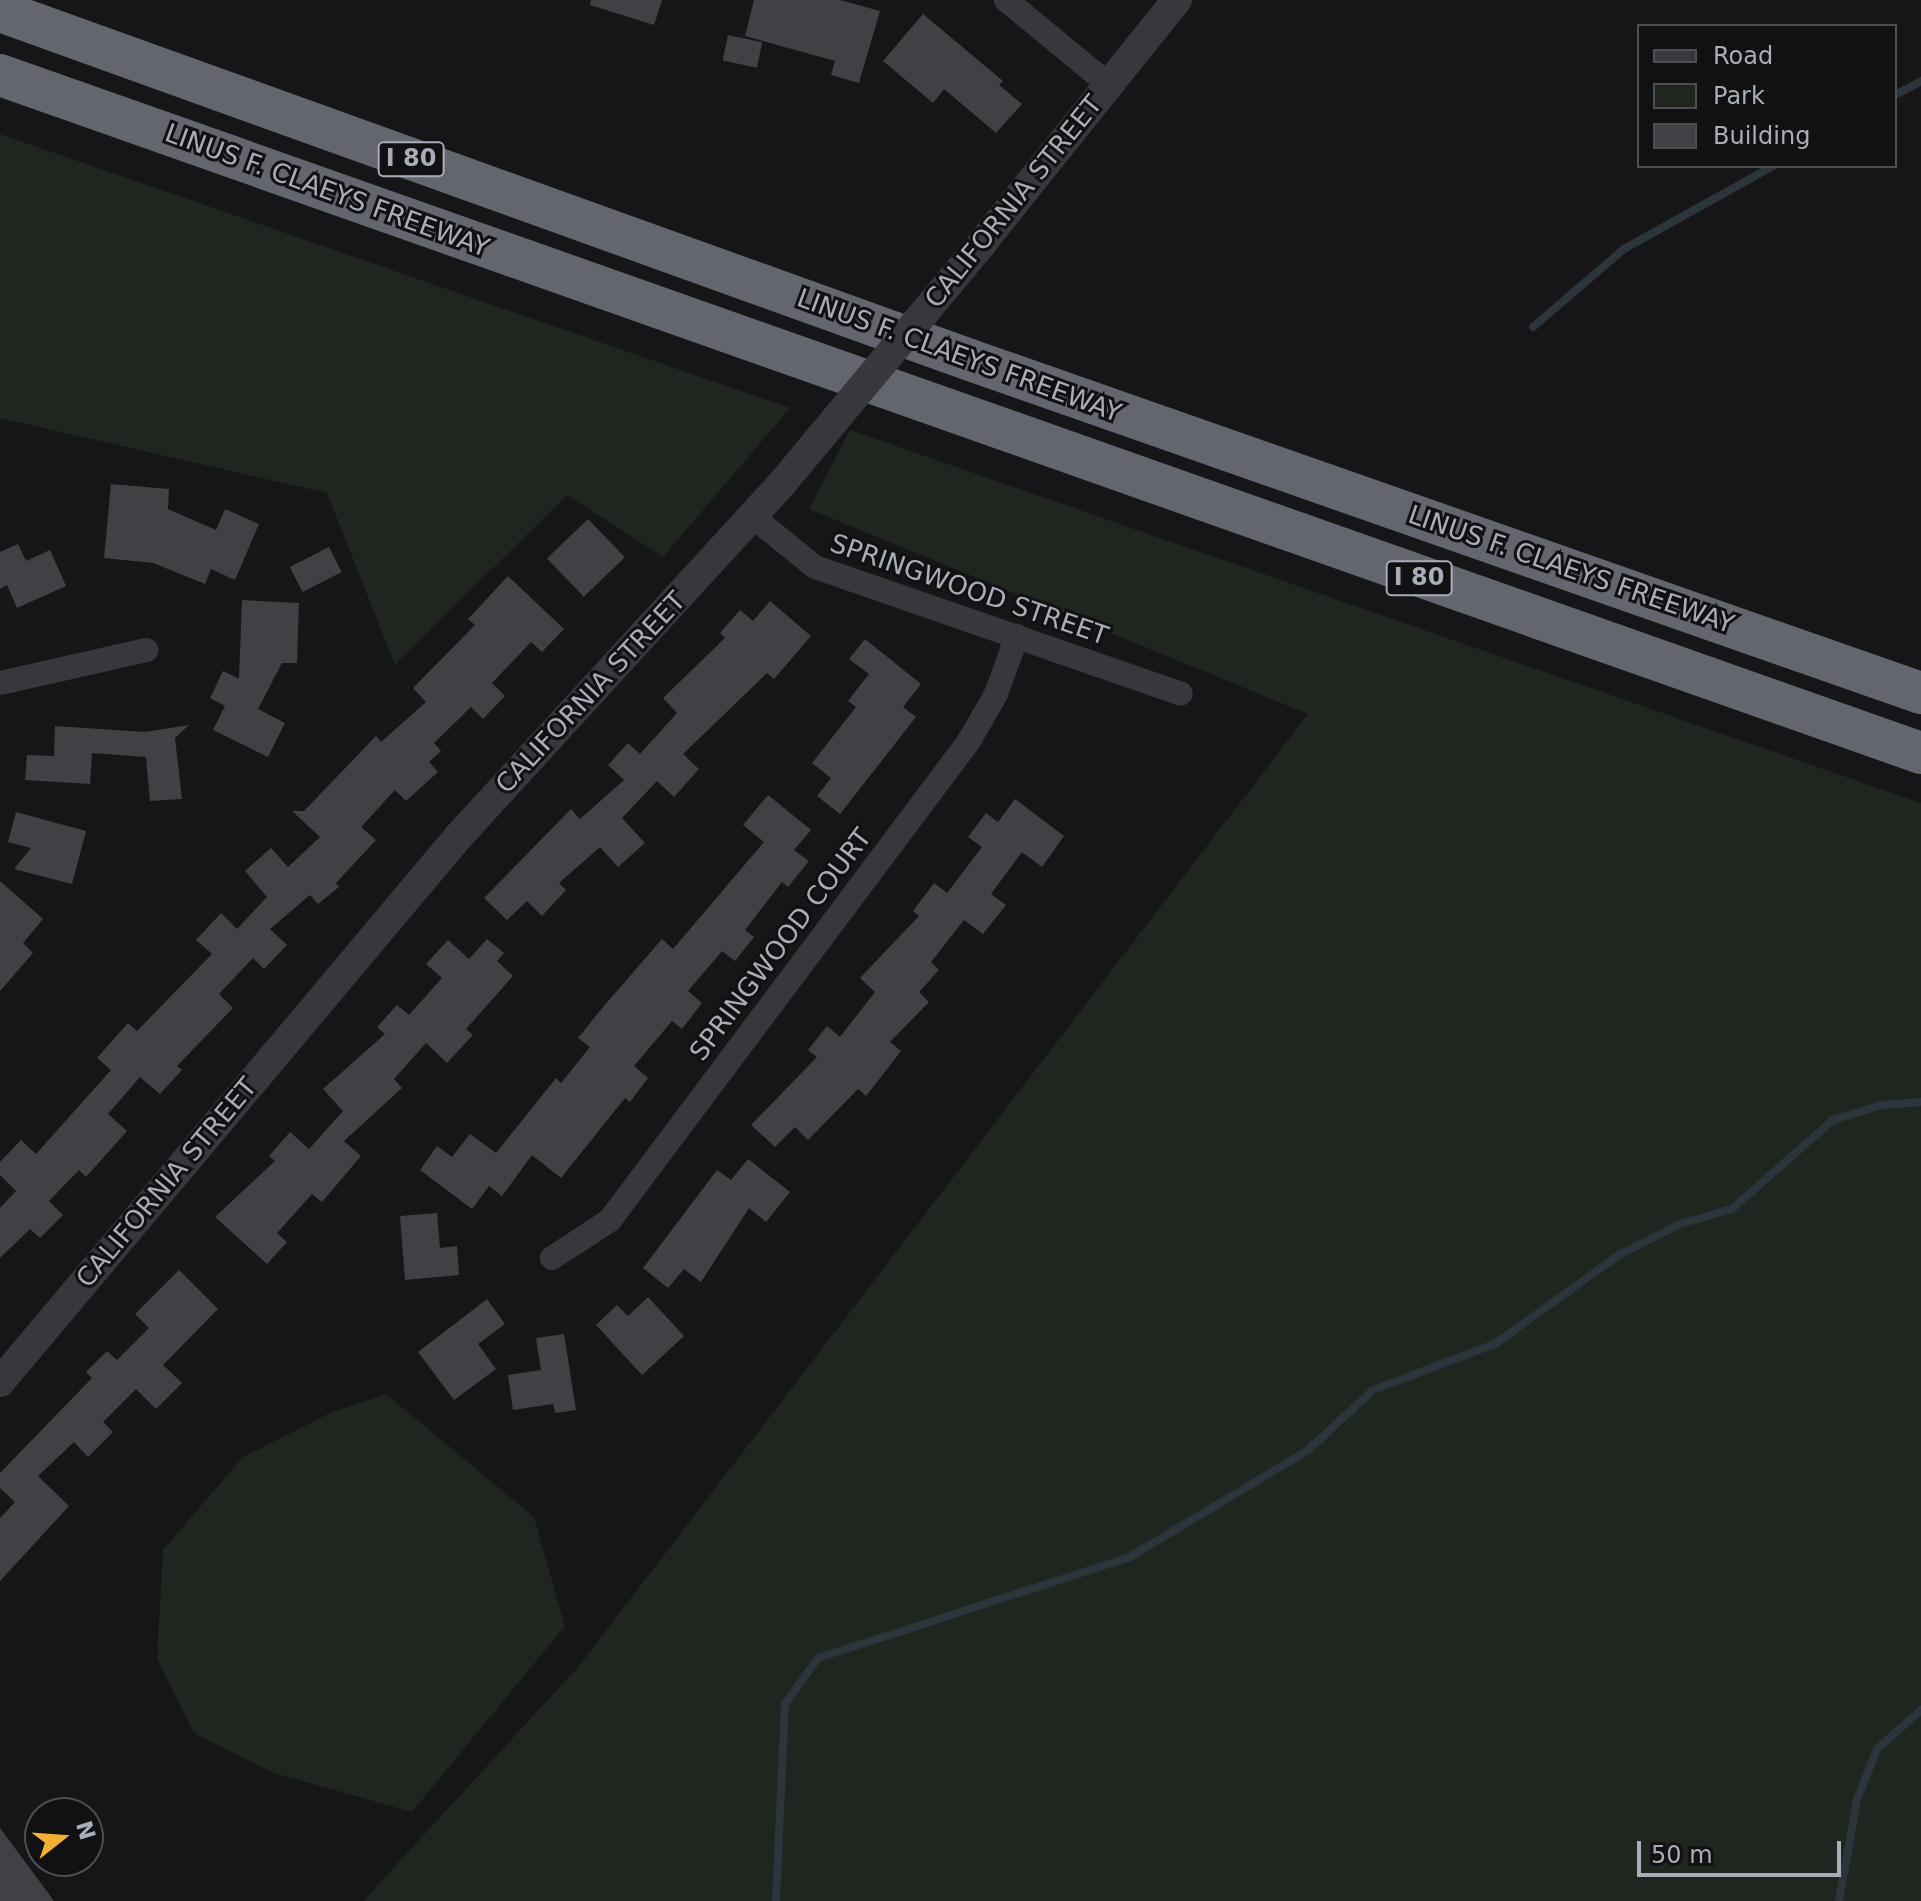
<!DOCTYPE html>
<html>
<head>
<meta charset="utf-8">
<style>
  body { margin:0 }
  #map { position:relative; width:1921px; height:1901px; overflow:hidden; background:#161618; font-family:"DejaVu Sans",sans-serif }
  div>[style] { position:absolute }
  .green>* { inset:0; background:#1e261f }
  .stream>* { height:8px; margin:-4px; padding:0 4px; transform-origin:4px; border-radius:4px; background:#2c353c }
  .building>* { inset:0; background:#404145; transform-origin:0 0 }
  .minor>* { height:24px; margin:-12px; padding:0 12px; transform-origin:12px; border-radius:12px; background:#37383d }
  .tertiary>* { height:30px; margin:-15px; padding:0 15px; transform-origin:15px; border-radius:15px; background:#37383d }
  .motorway>* { height:42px; margin:-21px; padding:0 21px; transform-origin:21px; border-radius:21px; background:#63666e }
  .tertiary-bridge>* { height:30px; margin:-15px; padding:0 15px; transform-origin:15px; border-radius:15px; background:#37383d }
  span { translate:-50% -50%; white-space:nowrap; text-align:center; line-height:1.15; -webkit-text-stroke:6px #111113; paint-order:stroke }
  .shield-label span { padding:2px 6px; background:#111113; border:2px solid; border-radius:6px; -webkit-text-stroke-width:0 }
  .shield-label { font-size:24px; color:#a8adb8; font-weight:700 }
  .street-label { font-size:26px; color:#a8adb8 }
  .legend { position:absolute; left:1637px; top:24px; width:260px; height:144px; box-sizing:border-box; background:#111113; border:2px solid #4d4f55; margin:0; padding:10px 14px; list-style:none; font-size:24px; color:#a8adb8 }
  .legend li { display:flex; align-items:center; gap:16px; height:40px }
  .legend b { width:40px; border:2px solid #4d4f55 }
  .north { position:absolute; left:24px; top:1797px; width:80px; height:80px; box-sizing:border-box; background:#111113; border:2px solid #4d4f55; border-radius:50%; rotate:73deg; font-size:22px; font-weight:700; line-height:32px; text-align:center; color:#a8adb8 }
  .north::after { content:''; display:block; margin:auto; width:28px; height:36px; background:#f2b134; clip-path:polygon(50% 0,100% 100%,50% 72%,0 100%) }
  .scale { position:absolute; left:1637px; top:1841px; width:204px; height:36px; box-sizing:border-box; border:4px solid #a8adb8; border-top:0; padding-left:10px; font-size:24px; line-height:28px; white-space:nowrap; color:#a8adb8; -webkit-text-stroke:6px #111113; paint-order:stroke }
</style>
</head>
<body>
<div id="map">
  <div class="green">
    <i style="clip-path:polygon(0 134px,790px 408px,663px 557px,567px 495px,395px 665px,327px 493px,0 418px)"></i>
    <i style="clip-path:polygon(850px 430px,1921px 803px,1921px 1901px,363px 1901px,579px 1666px,1308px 714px,809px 509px)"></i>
    <i style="clip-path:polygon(386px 1394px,534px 1517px,565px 1626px,412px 1812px,274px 1773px,194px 1733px,157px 1659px,163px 1550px,242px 1458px,328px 1414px)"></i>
  </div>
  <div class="stream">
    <i style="left:1895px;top:95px;width:30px;rotate:-28deg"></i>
    <i style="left:1533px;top:327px;width:120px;rotate:-40.6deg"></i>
    <i style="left:1624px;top:249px;width:171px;rotate:-29.1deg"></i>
    <i style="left:776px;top:1901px;width:197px;rotate:-87.4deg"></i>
    <i style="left:785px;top:1704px;width:57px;rotate:-54.3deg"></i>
    <i style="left:818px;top:1658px;width:326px;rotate:-17.9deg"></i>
    <i style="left:1128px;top:1558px;width:209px;rotate:-30.9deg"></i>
    <i style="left:1307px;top:1451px;width:90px;rotate:-42.7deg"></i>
    <i style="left:1373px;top:1390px;width:130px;rotate:-20.7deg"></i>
    <i style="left:1495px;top:1344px;width:153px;rotate:-35.7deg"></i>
    <i style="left:1619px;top:1255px;width:68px;rotate:-26.9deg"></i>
    <i style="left:1680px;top:1224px;width:54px;rotate:-16.1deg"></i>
    <i style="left:1732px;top:1209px;width:135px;rotate:-41.4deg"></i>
    <i style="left:1833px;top:1120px;width:50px;rotate:-17.4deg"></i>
    <i style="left:1881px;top:1105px;width:40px;rotate:-4.3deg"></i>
    <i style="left:1839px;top:1901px;width:103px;rotate:-79.9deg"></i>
    <i style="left:1857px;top:1800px;width:55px;rotate:-68.6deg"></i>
    <i style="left:1877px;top:1749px;width:59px;rotate:-41.6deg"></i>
  </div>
  <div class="building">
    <i style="clip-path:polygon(591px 0,662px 0,654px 25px,590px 5px)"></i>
    <i style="clip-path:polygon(754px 0,840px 0,880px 11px,859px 83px,831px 75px,835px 61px,745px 36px)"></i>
    <i style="clip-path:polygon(923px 14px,1003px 81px,999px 85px,1022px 104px,996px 133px,944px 89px,933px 103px,883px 61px)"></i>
    <i style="left:728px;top:35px;width:35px;height:26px;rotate:12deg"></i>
    <i style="clip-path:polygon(111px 484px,169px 489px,168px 509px,216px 530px,225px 509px,259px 524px,235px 580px,211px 569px,205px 584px,153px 563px,104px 558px)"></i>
    <i style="left:588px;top:519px;width:53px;height:57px;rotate:46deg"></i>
    <i style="clip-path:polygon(18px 544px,26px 561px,50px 550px,66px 586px,17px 608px,7px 585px,0 589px,0 552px)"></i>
    <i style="left:329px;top:547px;width:28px;height:44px;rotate:63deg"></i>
    <i style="clip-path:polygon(508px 576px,564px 629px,542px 652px,531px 642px,492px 683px,505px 696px,483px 719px,471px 707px,434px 743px,441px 751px,429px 762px,438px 772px,406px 801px,395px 790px,361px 827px,376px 840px,336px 883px,339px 887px,318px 904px,310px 895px,270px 929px,287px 945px,264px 969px,253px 958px,219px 994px,233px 1008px,177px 1066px,182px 1070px,160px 1094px,140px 1077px,108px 1114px,127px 1131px,86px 1177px,79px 1170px,49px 1201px,63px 1215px,40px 1238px,30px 1229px,0 1258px,0 1208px,16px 1191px,0 1175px,0 1162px,21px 1140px,36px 1154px,111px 1070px,97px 1058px,128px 1023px,137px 1031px,212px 954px,196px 940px,221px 913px,237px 929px,267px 897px,245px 871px,271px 848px,288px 867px,320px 837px,292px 811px,304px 811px,376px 736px,381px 742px,426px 702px,413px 688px,475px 625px,468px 619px)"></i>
    <i style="clip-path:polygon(242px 600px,299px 603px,297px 663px,282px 663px,258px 709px,285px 723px,268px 757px,213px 730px,225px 706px,210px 698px,223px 671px,239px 679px)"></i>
    <i style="clip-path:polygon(770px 601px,811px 636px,774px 679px,767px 673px,683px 754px,699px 769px,674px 797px,657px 781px,622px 818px,645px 843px,618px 867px,600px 847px,559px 883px,566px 890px,542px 916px,527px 901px,507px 920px,484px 898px,571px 809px,580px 819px,624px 780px,608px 765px,628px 743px,640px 754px,677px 713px,663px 698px,725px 638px,720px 633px,740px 610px,753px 621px)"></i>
    <i style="clip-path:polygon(865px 639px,921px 684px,903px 707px,916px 717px,840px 814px,817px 796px,831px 778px,812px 763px,856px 707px,848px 701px,869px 674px,849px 659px)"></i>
    <i style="clip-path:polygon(189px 725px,175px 738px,182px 799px,150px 801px,146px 757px,92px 753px,90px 784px,25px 780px,27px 755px,54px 756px,55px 726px,145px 732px)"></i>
    <i style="clip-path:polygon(768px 795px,811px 830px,794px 850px,809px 861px,788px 887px,782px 882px,745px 930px,754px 937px,735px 961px,722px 951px,688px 991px,702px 1003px,682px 1029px,672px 1021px,634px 1066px,648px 1078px,630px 1102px,625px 1098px,561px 1178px,532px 1155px,502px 1196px,489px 1186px,472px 1209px,420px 1170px,437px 1146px,452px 1157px,470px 1134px,496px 1153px,556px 1078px,561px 1083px,590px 1047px,578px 1038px,603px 1007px,662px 939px,673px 949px,764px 842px,743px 825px)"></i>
    <i style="clip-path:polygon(1015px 799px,1064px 836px,1042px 867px,1022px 852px,991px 894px,1006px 905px,983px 934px,964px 920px,931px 962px,939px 970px,919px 992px,929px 1002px,890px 1042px,901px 1051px,866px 1096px,858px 1089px,808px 1140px,795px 1127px,775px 1147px,751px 1125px,817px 1057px,808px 1050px,827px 1026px,840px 1037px,875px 992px,860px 978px,919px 916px,913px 911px,934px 883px,947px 893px,982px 847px,968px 837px,986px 813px,998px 822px)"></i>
    <i style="clip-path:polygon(16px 812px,86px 831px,72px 884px,14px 869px,31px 848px,8px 842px)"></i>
    <i style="clip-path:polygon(0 881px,43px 919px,23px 943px,33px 953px,0 991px)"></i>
    <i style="clip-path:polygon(487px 939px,504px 953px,497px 961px,513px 976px,466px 1029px,473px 1035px,447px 1063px,426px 1043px,394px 1079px,402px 1088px,344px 1141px,361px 1156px,322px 1202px,312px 1194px,277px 1233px,287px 1242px,267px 1264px,215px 1217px,275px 1161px,269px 1156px,290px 1132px,309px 1149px,343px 1111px,323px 1089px,385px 1034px,377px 1027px,397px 1005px,409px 1015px,442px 978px,426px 964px,448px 940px,469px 959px)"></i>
    <i style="clip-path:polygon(748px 1159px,790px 1192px,766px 1222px,749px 1208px,701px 1282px,684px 1269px,668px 1288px,643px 1268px,717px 1170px,731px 1180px)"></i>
    <i style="clip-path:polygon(437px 1213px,440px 1248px,457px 1246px,459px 1275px,405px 1280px,400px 1216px)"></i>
    <i style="clip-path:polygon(179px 1270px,218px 1309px,163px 1365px,182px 1383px,156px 1409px,136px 1389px,103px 1422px,113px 1432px,88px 1457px,74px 1442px,38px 1476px,69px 1506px,0 1581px,0 1518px,15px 1502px,0 1488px,0 1473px,92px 1378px,86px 1372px,107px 1351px,117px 1360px,149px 1328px,135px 1314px)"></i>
    <i style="clip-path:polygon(648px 1297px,684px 1336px,642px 1375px,596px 1325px,617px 1305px,628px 1316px)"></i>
    <i style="clip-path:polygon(487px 1299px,505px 1324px,478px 1344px,496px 1369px,454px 1400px,418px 1352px)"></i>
    <i style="clip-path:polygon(564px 1334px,576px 1410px,555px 1413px,553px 1404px,513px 1410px,508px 1375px,541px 1370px,536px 1338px)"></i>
    <i style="clip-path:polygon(0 1828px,54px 1901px,0 1901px)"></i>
  </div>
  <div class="minor">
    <i style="left:1006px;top:0;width:134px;rotate:39.5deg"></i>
    <i style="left:752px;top:516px;width:81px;rotate:39deg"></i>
    <i style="left:815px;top:567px;width:387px;rotate:19.1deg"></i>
    <i style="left:0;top:683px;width:150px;rotate:-12.7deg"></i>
    <i style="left:552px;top:1258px;width:69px;rotate:-33.2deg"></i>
    <i style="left:610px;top:1220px;width:599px;rotate:-53.15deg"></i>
    <i style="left:969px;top:741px;width:54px;rotate:-60.1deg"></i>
    <i style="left:996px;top:694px;width:62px;rotate:-70.1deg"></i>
  </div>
  <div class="tertiary">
    <i style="left:982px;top:243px;width:312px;rotate:-51.3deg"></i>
    <i style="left:0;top:1382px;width:713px;rotate:-49.95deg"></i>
    <i style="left:459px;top:836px;width:481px;rotate:-47.5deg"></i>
  </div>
  <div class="motorway">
    <i style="left:0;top:11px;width:1031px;rotate:19.79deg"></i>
    <i style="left:970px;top:360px;width:1008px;rotate:19.3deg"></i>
    <i style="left:0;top:75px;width:2037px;rotate:19.44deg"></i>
  </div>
  <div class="tertiary-bridge">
    <i style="left:784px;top:481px;width:310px;rotate:-50.2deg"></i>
  </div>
  <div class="shield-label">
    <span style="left:411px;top:159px">I 80</span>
    <span style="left:1419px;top:578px">I 80</span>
  </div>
  <div class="street-label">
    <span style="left:327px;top:191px;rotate:20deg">LINUS F. CLAEYS FREEWAY</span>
    <span style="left:1014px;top:202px;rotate:-51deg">CALIFORNIA STREET</span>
    <span style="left:959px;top:356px;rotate:20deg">LINUS F. CLAEYS FREEWAY</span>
    <span style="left:1571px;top:570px;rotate:19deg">LINUS F. CLAEYS FREEWAY</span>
    <span style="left:969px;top:590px;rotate:19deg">SPRINGWOOD STREET</span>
    <span style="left:591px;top:693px;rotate:-47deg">CALIFORNIA STREET</span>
    <span style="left:781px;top:945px;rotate:-53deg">SPRINGWOOD COURT</span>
    <span style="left:167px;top:1183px;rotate:-50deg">CALIFORNIA STREET</span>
  </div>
  <ul class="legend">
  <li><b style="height:10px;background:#37383d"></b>Road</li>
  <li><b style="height:22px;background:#1e261f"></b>Park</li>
  <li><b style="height:22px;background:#404145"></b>Building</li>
  </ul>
  <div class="north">N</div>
  <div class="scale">50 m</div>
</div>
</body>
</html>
